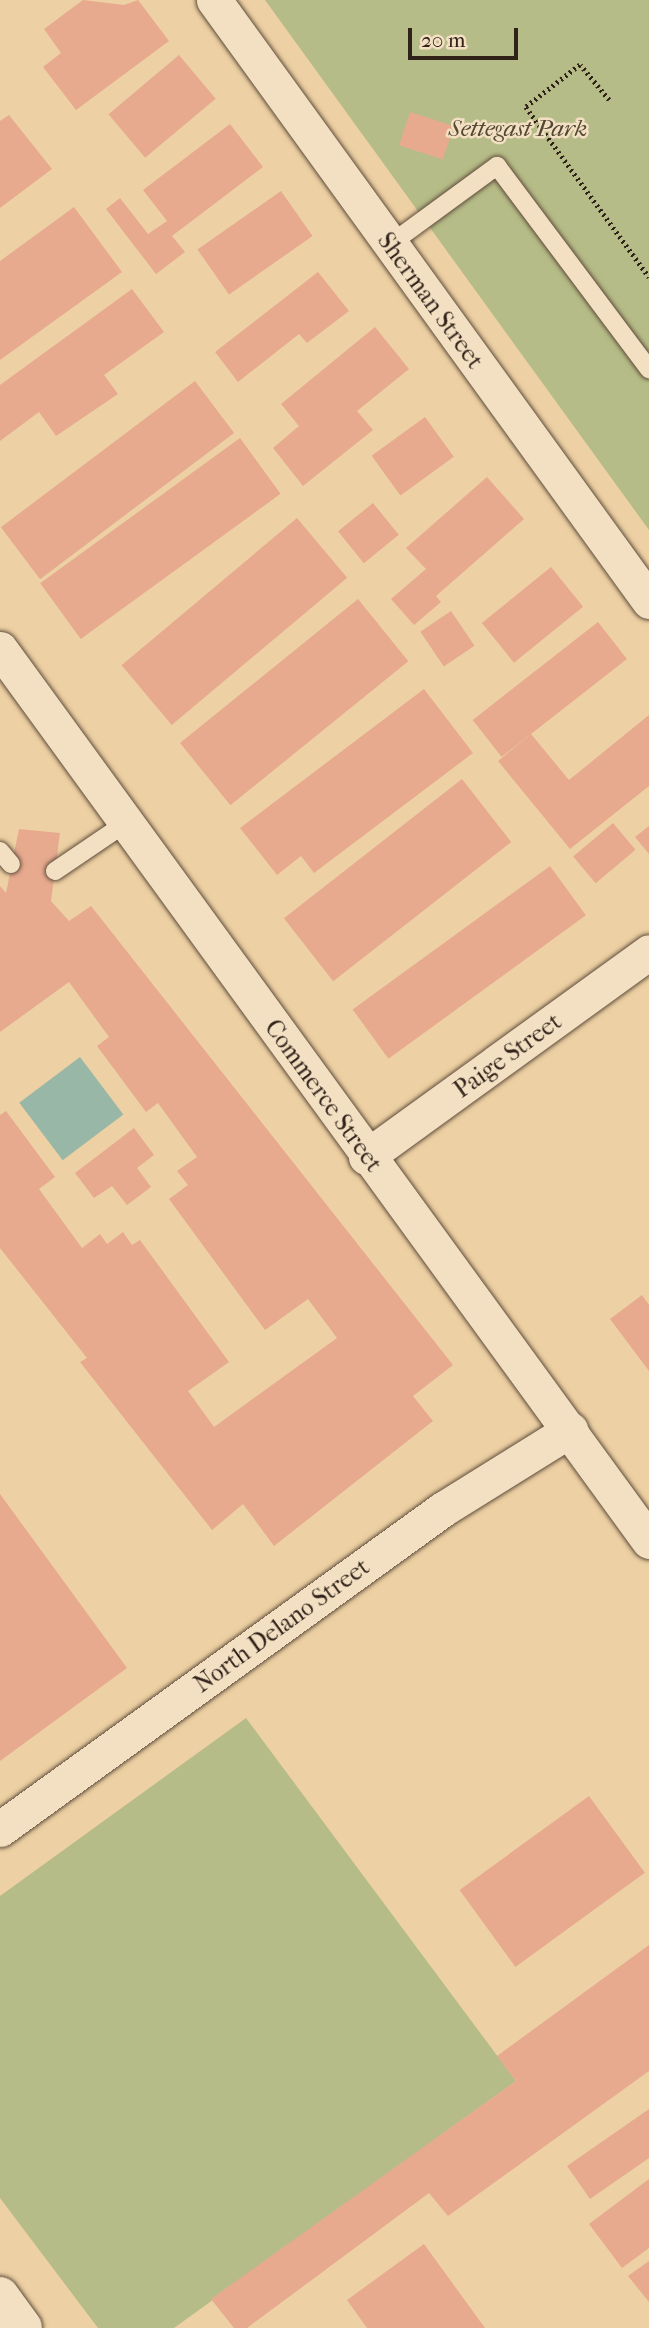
<!DOCTYPE html>
<html>
<head>
<meta charset="utf-8">
<style>
  body { margin:0 }
  #map { position:relative; width:649px; height:2328px; overflow:hidden; background:#edd0a3; font-family:"IM FELL French Canon",serif }
  div>[style] { position:absolute }
  .green>* { inset:0; background:#b6bc87 }
  .water>* { inset:0; background:#99b7a7; transform-origin:0 0 }
  .building>* { inset:0; background:#e8aa8f; transform-origin:0 0 }
  .path>* { height:4.5px; margin-top:-2.25px; transform-origin:0; background:repeating-linear-gradient(90deg,#302119 0 2px,transparent 0 5.5px) }
  .roads { filter:drop-shadow(0 0 2px #5f4d3c) drop-shadow(0 0 2px #5f4d3c) }
  .lane>* { height:18px; margin:-9px; padding:0 9px; transform-origin:9px; border-radius:9px; background:#f3e0c3 }
  .street>* { height:35px; margin:-17.5px; padding:0 17.5px; transform-origin:17.5px; border-radius:17.5px; background:#f3e0c3 }
  .secondary>* { height:38px; margin:-19px; padding:0 19px; transform-origin:19px; border-radius:19px; background:#f3e0c3 }
  span { translate:-50% -50%; white-space:nowrap; text-align:center; line-height:1.15; -webkit-text-stroke:5px #f3e0c3; paint-order:stroke }
  .park-label { font-size:24px; color:#524834; font-style:italic }
  .street-label { font-size:24px; color:#302119 }
  .scale { position:absolute; left:408px; top:28px; width:110px; height:32px; box-sizing:border-box; border:4px solid #302119; border-top:0; padding-left:9px; font-size:21px; line-height:24px; white-space:nowrap; color:#302119; -webkit-text-stroke:5px #f3e0c3; paint-order:stroke }
</style>
</head>
<body>
<div id="map">
  <div class="green">
    <i style="clip-path:polygon(265px 0,649px 0,649px 530px)"></i>
    <i style="clip-path:polygon(246px 1718px,516px 2081px,174px 2328px,98px 2328px,0 2198px,0 1896px)"></i>
  </div>
  <div class="water">
    <i style="left:80px;top:1057px;width:72px;height:76px;rotate:53deg"></i>
  </div>
  <div class="building">
    <i style="clip-path:polygon(83px 0,124px 5px,138px 0,169px 41px,76px 110px,43px 67px,61px 53px,44px 29px)"></i>
    <i style="left:179px;top:55px;width:57px;height:92px;rotate:50deg"></i>
    <i style="left:410px;top:112px;width:46px;height:35px;rotate:18deg"></i>
    <i style="clip-path:polygon(9px 115px,52px 169px,0 208px,0 121px)"></i>
    <i style="clip-path:polygon(230px 124px,263px 167px,172px 236px,185px 252px,156px 274px,106px 209px,120px 198px,148px 234px,167px 221px,143px 190px)"></i>
    <i style="left:281px;top:191px;width:55px;height:102px;rotate:55deg"></i>
    <i style="clip-path:polygon(74px 207px,122px 272px,0 360px,0 261px)"></i>
    <i style="clip-path:polygon(318px 272px,349px 311px,307px 343px,299px 334px,238px 382px,215px 352px)"></i>
    <i style="clip-path:polygon(132px 289px,164px 332px,104px 375px,118px 394px,56px 436px,39px 412px,0 441px,0 385px)"></i>
    <i style="clip-path:polygon(375px 327px,409px 369px,357px 411px,373px 430px,303px 486px,273px 448px,299px 426px,281px 404px)"></i>
    <i style="left:195px;top:381px;width:65px;height:243px;rotate:53deg"></i>
    <i style="left:425px;top:417px;width:49px;height:66px;rotate:54deg"></i>
    <i style="left:240px;top:438px;width:69px;height:247px;rotate:54deg"></i>
    <i style="clip-path:polygon(487px 477px,524px 519px,436px 596px,441px 602px,414px 625px,391px 599px,426px 569px,406px 548px)"></i>
    <i style="left:373px;top:503px;width:41px;height:45px;rotate:51deg"></i>
    <i style="left:297px;top:518px;width:78px;height:229px;rotate:50deg"></i>
    <i style="left:551px;top:567px;width:51px;height:89px;rotate:51deg"></i>
    <i style="left:358px;top:599px;width:80px;height:229px;rotate:51deg"></i>
    <i style="left:451px;top:611px;width:42px;height:37px;rotate:56deg"></i>
    <i style="left:598px;top:622px;width:47px;height:159px;rotate:52deg"></i>
    <i style="clip-path:polygon(424px 689px,473px 753px,314px 873px,301px 856px,277px 875px,240px 828px)"></i>
    <i style="clip-path:polygon(649px 715px,649px 786px,570px 849px,498px 761px,531px 734px,569px 780px)"></i>
    <i style="left:462px;top:779px;width:80px;height:226px;rotate:52deg"></i>
    <i style="left:613px;top:823px;width:35px;height:52px;rotate:50deg"></i>
    <i style="clip-path:polygon(649px 826px,649px 854px,635px 837px)"></i>
    <i style="clip-path:polygon(19px 829px,60px 833px,51px 901px,69px 921px,91px 906px,453px 1365px,413px 1396px,433px 1421px,274px 1546px,243px 1504px,212px 1530px,80px 1362px,87px 1358px,0 1248px,0 1115px,6px 1111px,55px 1177px,39px 1189px,82px 1248px,100px 1234px,107px 1244px,123px 1232px,132px 1245px,140px 1240px,229px 1362px,188px 1391px,214px 1427px,337px 1338px,308px 1299px,265px 1330px,169px 1199px,188px 1185px,177px 1171px,197px 1157px,158px 1103px,146px 1112px,97px 1046px,109px 1037px,69px 982px,0 1032px,0 886px,6px 893px)"></i>
    <i style="left:550px;top:866px;width:61px;height:244px;rotate:54deg"></i>
    <i style="clip-path:polygon(134px 1128px,154px 1155px,137px 1168px,151px 1187px,127px 1205px,112px 1186px,94px 1198px,75px 1173px)"></i>
    <i style="clip-path:polygon(642px 1295px,649px 1305px,649px 1371px,610px 1319px)"></i>
    <i style="clip-path:polygon(0 1494px,127px 1668px,0 1761px)"></i>
    <i style="left:589px;top:1796px;width:95px;height:160px;rotate:54deg"></i>
    <i style="clip-path:polygon(649px 1945px,649px 2071px,448px 2216px,429px 2193px,247px 2328px,234px 2328px,211px 2299px,516px 2081px,497px 2056px)"></i>
    <i style="clip-path:polygon(649px 2109px,649px 2158px,590px 2199px,567px 2166px)"></i>
    <i style="clip-path:polygon(649px 2179px,649px 2248px,622px 2268px,589px 2224px)"></i>
    <i style="clip-path:polygon(424px 2244px,485px 2328px,367px 2328px,347px 2300px)"></i>
    <i style="clip-path:polygon(649px 2261px,649px 2302px,628px 2276px)"></i>
  </div>
  <div class="path">
    <i style="left:609px;top:100px;width:45px;rotate:-129.6deg"></i>
    <i style="left:580px;top:65px;width:68px;rotate:142.1deg"></i>
    <i style="left:526px;top:107px;width:210px;rotate:54.1deg"></i>
  </div>
  <div class="roads">
    <div class="lane">
      <i style="left:389px;top:245px;width:134px;rotate:-36.2deg"></i>
      <i style="left:497px;top:166px;width:254px;rotate:53.2deg"></i>
      <i style="left:0;top:851px;width:17px;rotate:50deg"></i>
      <i style="left:55px;top:871px;width:86px;rotate:-34.1deg"></i>
    </div>
    <div class="street">
      <i style="left:214px;top:0;width:742px;rotate:54.1deg"></i>
      <i style="left:0;top:649px;width:1103px;rotate:53.96deg"></i>
      <i style="left:366px;top:1157px;width:349px;rotate:-35.9deg"></i>
      <i style="left:0;top:1829px;width:546px;rotate:-35.84deg"></i>
      <i style="left:443px;top:1509px;width:150px;rotate:-31.9deg"></i>
    </div>
    <div class="secondary">
      <i style="left:0;top:2296px;width:39px;rotate:54deg"></i>
    </div>
  </div>
  <div class="park-label">
    <span style="left:518px;top:129px">Settegast Park</span>
  </div>
  <div class="street-label">
    <span style="left:430px;top:301px;rotate:54deg">Sherman Street</span>
    <span style="left:508px;top:1056px;rotate:-36deg">Paige Street</span>
    <span style="left:323px;top:1096px;rotate:54deg">Commerce Street</span>
    <span style="left:282px;top:1626px;rotate:-36deg">North Delano Street</span>
  </div>
  <div class="scale">20 m</div>
</div>
</body>
</html>
